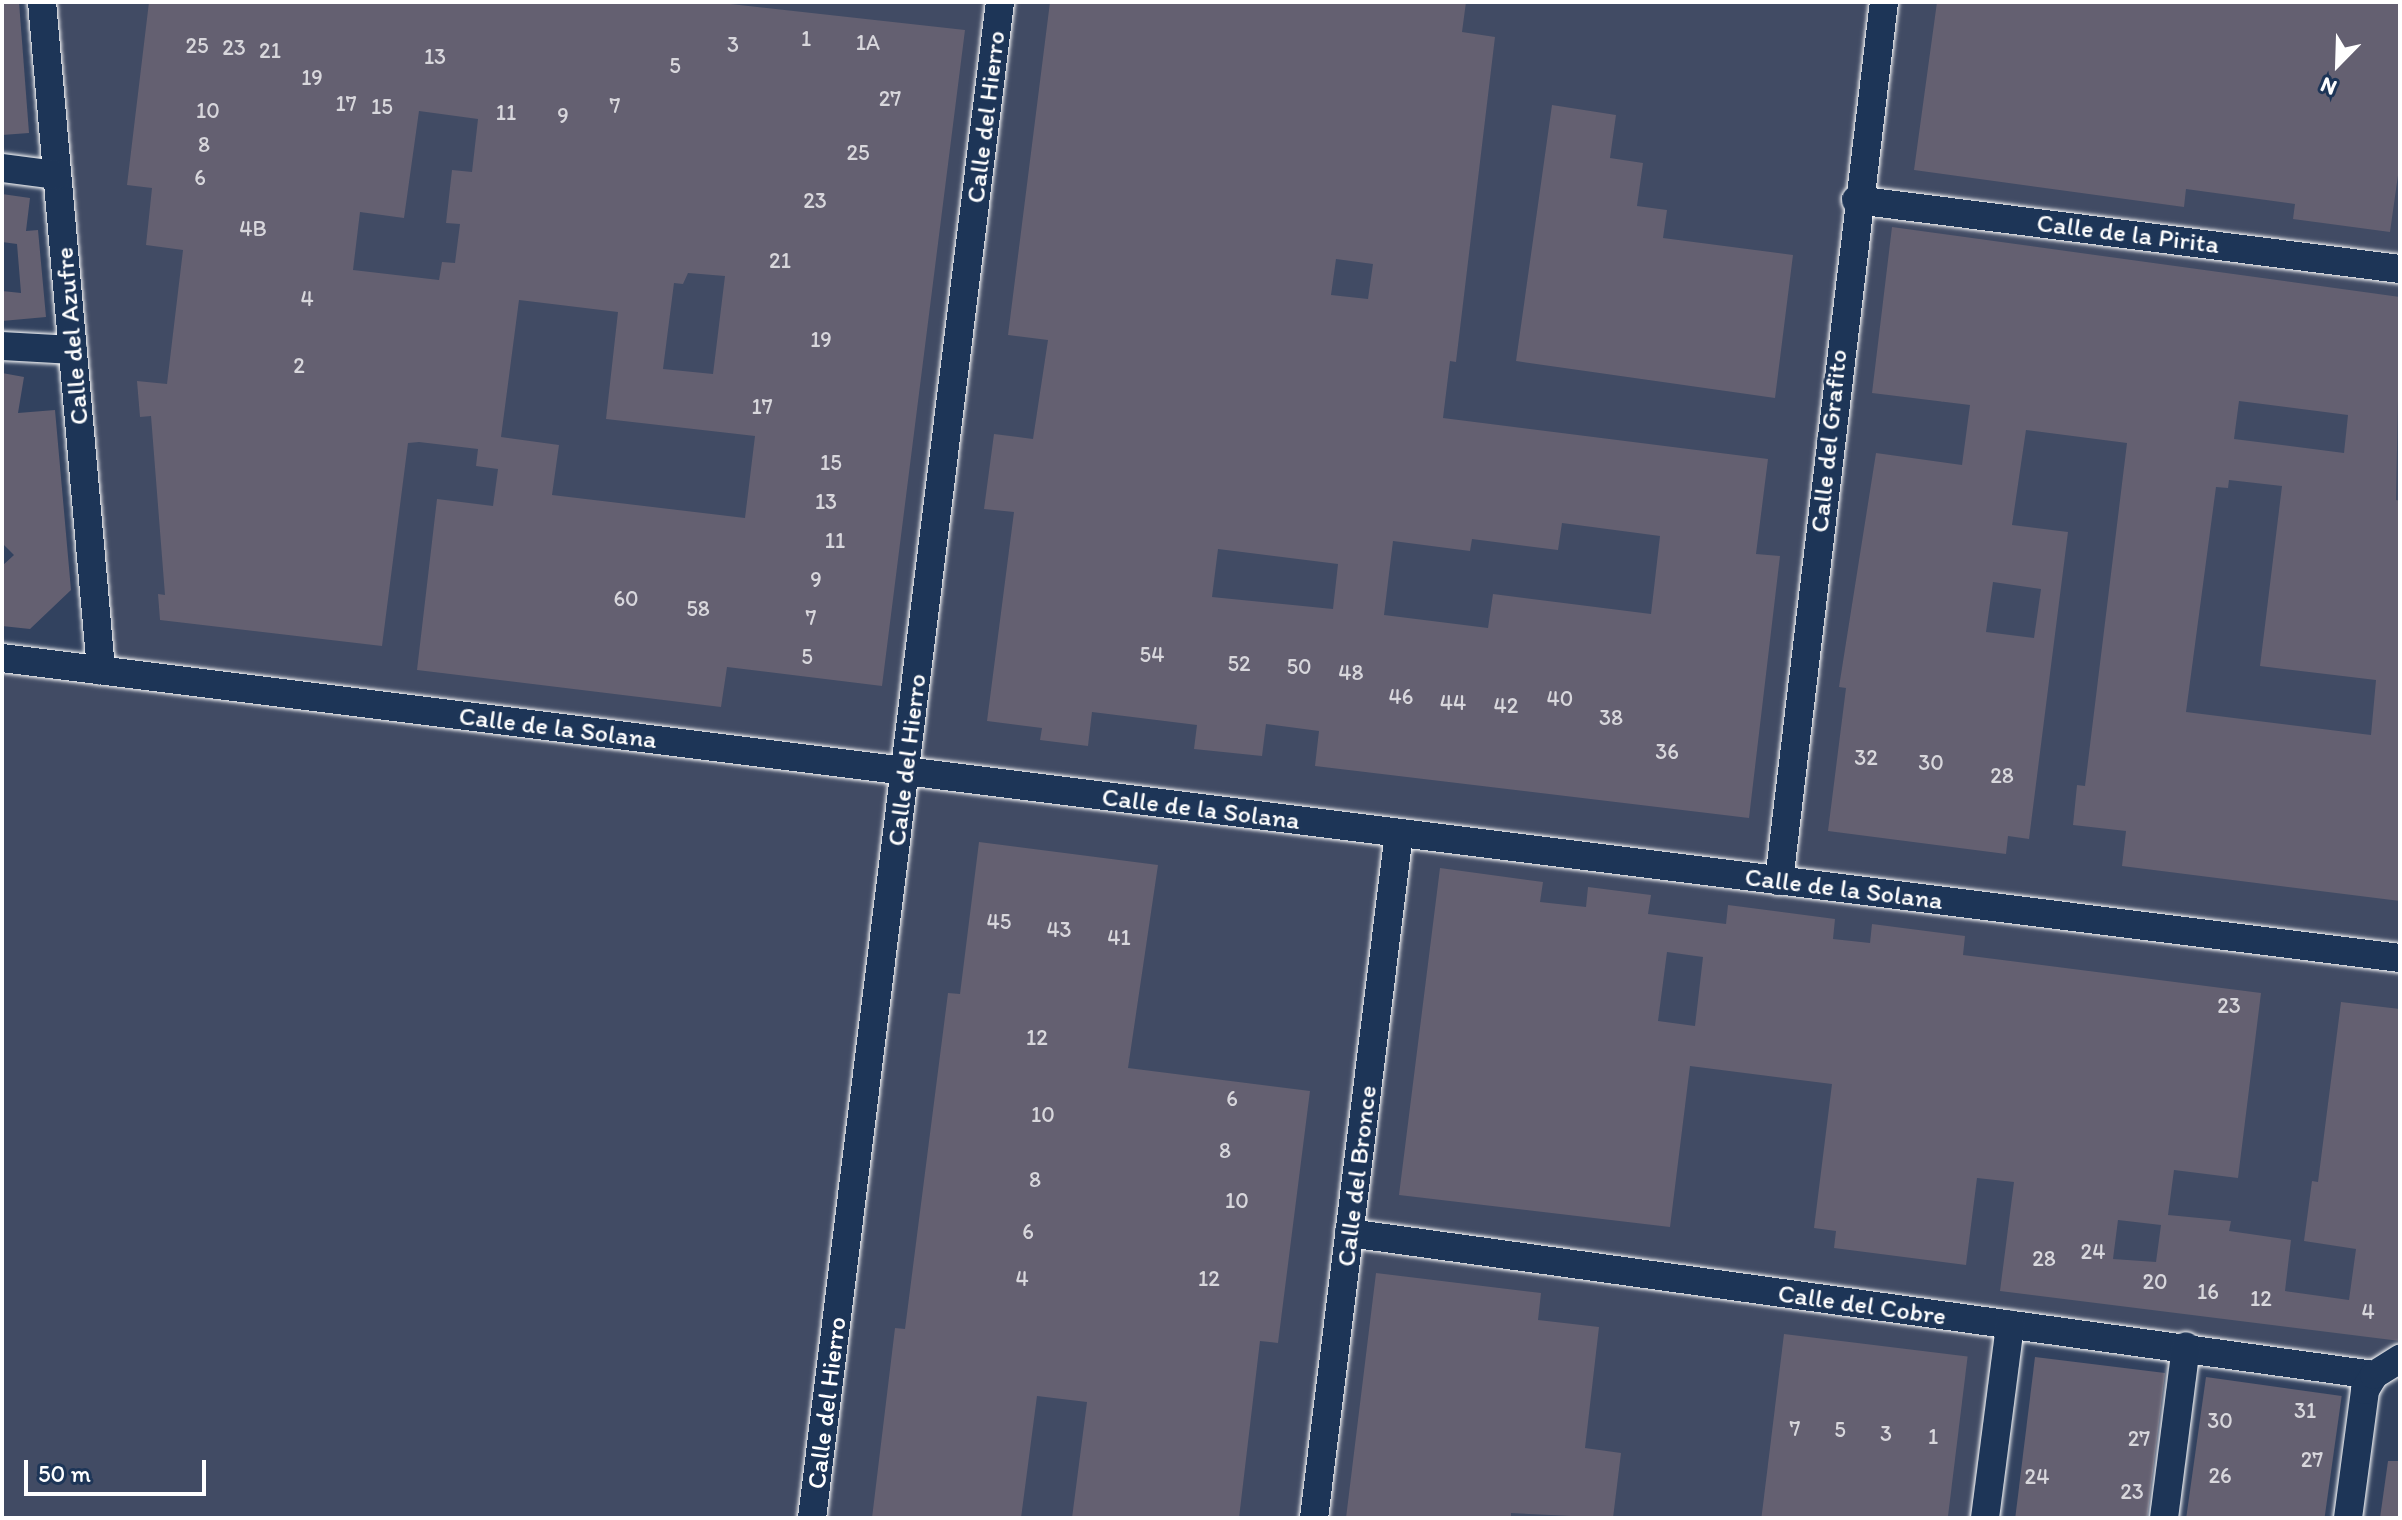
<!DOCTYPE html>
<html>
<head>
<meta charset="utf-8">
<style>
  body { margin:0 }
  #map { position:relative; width:2402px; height:1520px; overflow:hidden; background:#32425f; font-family:Itim,sans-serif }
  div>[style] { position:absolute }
  .built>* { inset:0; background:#414b64 }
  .building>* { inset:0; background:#646071; transform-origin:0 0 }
  .roads { filter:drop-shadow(0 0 2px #fff) drop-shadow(0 0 2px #fff) }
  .minor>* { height:28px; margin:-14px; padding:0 14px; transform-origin:14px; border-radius:14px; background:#1d3557 }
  span { translate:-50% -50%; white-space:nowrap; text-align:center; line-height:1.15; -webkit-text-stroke:6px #1d3557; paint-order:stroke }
  .number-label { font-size:22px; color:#d8d7dc }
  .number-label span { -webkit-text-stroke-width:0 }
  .street-label { font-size:26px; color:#fff }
  .frame { position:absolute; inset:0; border:4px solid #fff; pointer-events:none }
  .north { position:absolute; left:2298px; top:24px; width:80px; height:80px; -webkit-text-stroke:6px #1d3557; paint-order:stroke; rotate:203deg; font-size:22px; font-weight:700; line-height:32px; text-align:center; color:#fff }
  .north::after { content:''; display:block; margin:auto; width:28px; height:36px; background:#fff; clip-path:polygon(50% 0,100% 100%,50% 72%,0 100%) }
  .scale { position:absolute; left:24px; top:1460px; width:182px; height:36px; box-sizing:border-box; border:4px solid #fff; border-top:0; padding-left:10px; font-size:24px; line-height:28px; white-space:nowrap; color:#fff; -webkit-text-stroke:6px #1d3557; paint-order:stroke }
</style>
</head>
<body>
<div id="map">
  <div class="built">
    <i style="clip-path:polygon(42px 2px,2400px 2px,2400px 1359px,2374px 1375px,2010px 1325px,1985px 1518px,2px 1518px,2px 658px,100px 670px)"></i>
  </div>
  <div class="building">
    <i style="clip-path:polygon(2px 2px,19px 2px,29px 133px,2px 135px)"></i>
    <i style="clip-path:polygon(evenodd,149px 2px,713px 2px,965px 30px,882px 686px,727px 667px,721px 707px,417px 670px,437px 499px,493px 506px,498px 469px,476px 466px,478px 449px,419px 442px,408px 443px,382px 646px,160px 620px,158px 594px,165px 595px,151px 416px,140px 417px,137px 381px,167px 384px,183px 250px,146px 245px,152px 188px,127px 185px,149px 2px,419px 111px,478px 119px,472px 172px,452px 170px,446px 223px,460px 224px,455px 263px,442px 262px,439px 280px,353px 270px,360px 212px,404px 218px,419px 111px,149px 2px,688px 273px,725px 276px,713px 374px,663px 369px,674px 283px,683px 284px,688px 273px,149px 2px,519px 300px,618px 312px,606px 419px,755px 436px,745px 518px,552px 495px,559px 445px,501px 437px,519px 300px)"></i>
    <i style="clip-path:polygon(evenodd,1050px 2px,1466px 2px,1462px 32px,1495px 37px,1456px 362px,1450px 361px,1443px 418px,1768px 459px,1756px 554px,1780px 556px,1749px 818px,1315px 766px,1319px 731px,1266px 724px,1262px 756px,1194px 749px,1197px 725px,1092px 712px,1088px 746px,1040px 740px,1042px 728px,987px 721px,1014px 512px,984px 509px,994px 434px,1033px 439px,1048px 340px,1008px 335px,1050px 2px,1336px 259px,1373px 264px,1368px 299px,1331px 295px,1336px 259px,1050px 2px,1562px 523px,1660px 536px,1651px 614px,1493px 594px,1488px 628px,1384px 615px,1393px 541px,1470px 551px,1472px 539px,1558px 550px,1562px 523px,1050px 2px,1218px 549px,1338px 564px,1333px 609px,1212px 597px,1218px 549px)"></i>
    <i style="clip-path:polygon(1937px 2px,2400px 2px,2400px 161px,2390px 232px,2293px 219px,2295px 204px,2186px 189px,2184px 207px,1914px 170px)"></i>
    <i style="clip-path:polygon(1552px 105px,1616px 115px,1610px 158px,1643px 163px,1637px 206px,1667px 210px,1663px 238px,1793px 255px,1775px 398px,1516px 361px)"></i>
    <i style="clip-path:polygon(2px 194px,30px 198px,26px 231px,38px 230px,46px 317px,2px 321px,2px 291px,21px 293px,17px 244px,2px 242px)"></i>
    <i style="clip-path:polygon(evenodd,1892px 227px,2400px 297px,2396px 500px,2400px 501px,2400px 901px,2122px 866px,2126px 831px,2073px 825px,2077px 785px,2085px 786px,2127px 443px,2026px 430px,2012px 525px,2068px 532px,2029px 839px,2008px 836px,2006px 854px,1828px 831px,1846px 688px,1839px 687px,1876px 453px,1962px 465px,1970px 405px,1872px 393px,1892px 227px,2239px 401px,2348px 415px,2344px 453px,2234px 439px,2239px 401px,1892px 227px,2229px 480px,2282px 486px,2260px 666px,2376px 680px,2371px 735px,2186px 712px,2216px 487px,2228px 488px,2229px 480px,1892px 227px,1993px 582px,2041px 589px,2034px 638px,1986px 632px,1993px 582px)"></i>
    <i style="clip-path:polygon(2px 373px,24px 377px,18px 413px,55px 410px,71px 590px,30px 629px,2px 626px,2px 566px,14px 555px,2px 543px)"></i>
    <i style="clip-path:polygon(979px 842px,1158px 865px,1128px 1068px,1310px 1091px,1278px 1343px,1260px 1341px,1239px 1518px,1072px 1518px,1087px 1402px,1037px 1396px,1021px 1518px,872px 1518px,895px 1328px,905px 1329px,948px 993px,960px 994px)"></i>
    <i style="clip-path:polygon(evenodd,1440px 868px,1543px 882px,1540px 902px,1586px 907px,1588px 887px,1651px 895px,1648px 914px,1726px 924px,1728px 905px,1835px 919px,1833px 939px,1870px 943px,1872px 924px,1965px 936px,1963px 955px,2261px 993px,2238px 1178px,2174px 1170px,2168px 1215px,2231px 1221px,2229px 1231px,2291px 1240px,2285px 1291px,2349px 1300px,2356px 1249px,2304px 1241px,2312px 1181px,2318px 1182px,2341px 1002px,2400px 1009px,2400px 1341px,2000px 1291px,2014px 1182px,1977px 1178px,1966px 1265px,1834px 1248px,1836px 1231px,1814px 1228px,1832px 1084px,1690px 1066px,1670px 1227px,1399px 1195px,1440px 868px,1667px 952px,1703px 957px,1695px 1026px,1658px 1021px,1667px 952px,1440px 868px,2118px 1220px,2161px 1225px,2156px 1262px,2113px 1259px,2118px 1220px)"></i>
    <i style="clip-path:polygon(1376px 1273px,1541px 1293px,1538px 1320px,1599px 1327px,1585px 1448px,1621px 1453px,1613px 1518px,1511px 1513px,1511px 1518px,1346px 1518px)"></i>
    <i style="left:1784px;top:1334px;width:185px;height:185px;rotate:7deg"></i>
    <i style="left:2035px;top:1357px;width:131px;height:162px;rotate:7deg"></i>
    <i style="left:2206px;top:1377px;width:137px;height:142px;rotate:8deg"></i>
    <i style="clip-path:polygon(2388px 1461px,2400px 1461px,2400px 1518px,2380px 1518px)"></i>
  </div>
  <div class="roads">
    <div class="minor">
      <i style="left:42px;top:2px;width:671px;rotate:84.95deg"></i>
      <i style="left:2px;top:168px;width:55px;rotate:7.3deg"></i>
      <i style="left:1856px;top:200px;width:548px;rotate:7.23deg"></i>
      <i style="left:2px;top:346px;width:71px;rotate:3.2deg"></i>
      <i style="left:2px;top:658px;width:2417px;rotate:7.13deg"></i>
      <i style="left:1779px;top:881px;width:885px;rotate:-83.19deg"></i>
      <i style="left:1349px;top:1233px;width:1035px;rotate:7.89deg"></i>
      <i style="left:812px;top:1518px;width:1528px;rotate:-82.93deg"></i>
      <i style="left:1314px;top:1518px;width:690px;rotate:-82.93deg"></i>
      <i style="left:1985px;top:1518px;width:195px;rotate:-82.6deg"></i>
      <i style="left:2164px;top:1518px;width:173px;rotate:-82.7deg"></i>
      <i style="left:2348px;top:1518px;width:129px;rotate:-82.4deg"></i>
      <i style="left:2365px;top:1390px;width:17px;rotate:-59deg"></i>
      <i style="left:2374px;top:1375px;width:31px;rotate:-32deg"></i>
    </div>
  </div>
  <div class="number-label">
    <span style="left:806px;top:39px">1</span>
    <span style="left:868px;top:43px">1A</span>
    <span style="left:733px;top:45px">3</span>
    <span style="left:197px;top:46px">25</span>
    <span style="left:234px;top:48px">23</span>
    <span style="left:270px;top:51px">21</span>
    <span style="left:435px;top:57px">13</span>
    <span style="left:675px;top:66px">5</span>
    <span style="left:312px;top:78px">19</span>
    <span style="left:890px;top:99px">27</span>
    <span style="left:346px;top:104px">17</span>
    <span style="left:615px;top:106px">7</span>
    <span style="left:382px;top:107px">15</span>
    <span style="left:208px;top:111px">10</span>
    <span style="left:506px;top:113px">11</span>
    <span style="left:563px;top:116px">9</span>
    <span style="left:204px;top:145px">8</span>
    <span style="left:858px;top:153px">25</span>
    <span style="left:200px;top:178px">6</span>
    <span style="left:815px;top:201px">23</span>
    <span style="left:253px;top:229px">4B</span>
    <span style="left:780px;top:261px">21</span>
    <span style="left:307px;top:299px">4</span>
    <span style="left:821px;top:340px">19</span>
    <span style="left:299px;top:366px">2</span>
    <span style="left:762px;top:407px">17</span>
    <span style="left:831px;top:463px">15</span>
    <span style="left:826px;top:502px">13</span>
    <span style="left:835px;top:541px">11</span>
    <span style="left:816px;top:580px">9</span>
    <span style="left:626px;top:599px">60</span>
    <span style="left:698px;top:609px">58</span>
    <span style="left:811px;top:618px">7</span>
    <span style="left:1152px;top:655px">54</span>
    <span style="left:807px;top:657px">5</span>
    <span style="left:1239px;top:664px">52</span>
    <span style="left:1299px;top:667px">50</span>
    <span style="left:1351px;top:673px">48</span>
    <span style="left:1401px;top:697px">46</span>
    <span style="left:1560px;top:699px">40</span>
    <span style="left:1453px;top:703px">44</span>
    <span style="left:1506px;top:706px">42</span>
    <span style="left:1611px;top:718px">38</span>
    <span style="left:1667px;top:752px">36</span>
    <span style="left:1866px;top:758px">32</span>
    <span style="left:1931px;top:763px">30</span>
    <span style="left:2002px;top:776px">28</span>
    <span style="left:999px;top:922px">45</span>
    <span style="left:1059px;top:930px">43</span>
    <span style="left:1119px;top:938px">41</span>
    <span style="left:2229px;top:1006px">23</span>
    <span style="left:1037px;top:1038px">12</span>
    <span style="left:1232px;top:1099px">6</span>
    <span style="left:1043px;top:1115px">10</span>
    <span style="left:1225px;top:1151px">8</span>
    <span style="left:1035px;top:1180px">8</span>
    <span style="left:1237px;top:1201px">10</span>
    <span style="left:1028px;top:1232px">6</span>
    <span style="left:2093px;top:1252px">24</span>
    <span style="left:2044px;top:1259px">28</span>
    <span style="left:1022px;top:1279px">4</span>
    <span style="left:1209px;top:1279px">12</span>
    <span style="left:2155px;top:1282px">20</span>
    <span style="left:2208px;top:1292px">16</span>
    <span style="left:2261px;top:1299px">12</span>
    <span style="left:2368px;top:1312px">4</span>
    <span style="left:2305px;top:1411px">31</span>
    <span style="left:2220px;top:1421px">30</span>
    <span style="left:1795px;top:1429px">7</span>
    <span style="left:1840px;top:1430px">5</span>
    <span style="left:1886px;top:1434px">3</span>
    <span style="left:1933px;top:1437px">1</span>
    <span style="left:2139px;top:1439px">27</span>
    <span style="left:2312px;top:1460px">27</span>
    <span style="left:2220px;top:1476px">26</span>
    <span style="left:2037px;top:1477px">24</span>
    <span style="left:2132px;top:1492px">23</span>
  </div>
  <div class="street-label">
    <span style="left:986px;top:117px;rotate:-83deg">Calle del Hierro</span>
    <span style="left:2128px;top:234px;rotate:7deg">Calle de la Pirita</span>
    <span style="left:72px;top:336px;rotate:-95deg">Calle del Azufre</span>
    <span style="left:1829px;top:441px;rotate:-84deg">Calle del Grafito</span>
    <span style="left:558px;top:728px;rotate:7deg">Calle de la Solana</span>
    <span style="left:907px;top:760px;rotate:-83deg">Calle del Hierro</span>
    <span style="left:1201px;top:809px;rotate:7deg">Calle de la Solana</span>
    <span style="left:1844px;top:889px;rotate:7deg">Calle de la Solana</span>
    <span style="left:1357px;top:1176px;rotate:-83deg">Calle del Bronce</span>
    <span style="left:1862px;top:1305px;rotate:8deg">Calle del Cobre</span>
    <span style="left:827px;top:1403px;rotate:-83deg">Calle del Hierro</span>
  </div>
  <div class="frame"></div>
  <div class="north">N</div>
  <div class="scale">50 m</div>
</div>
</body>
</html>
